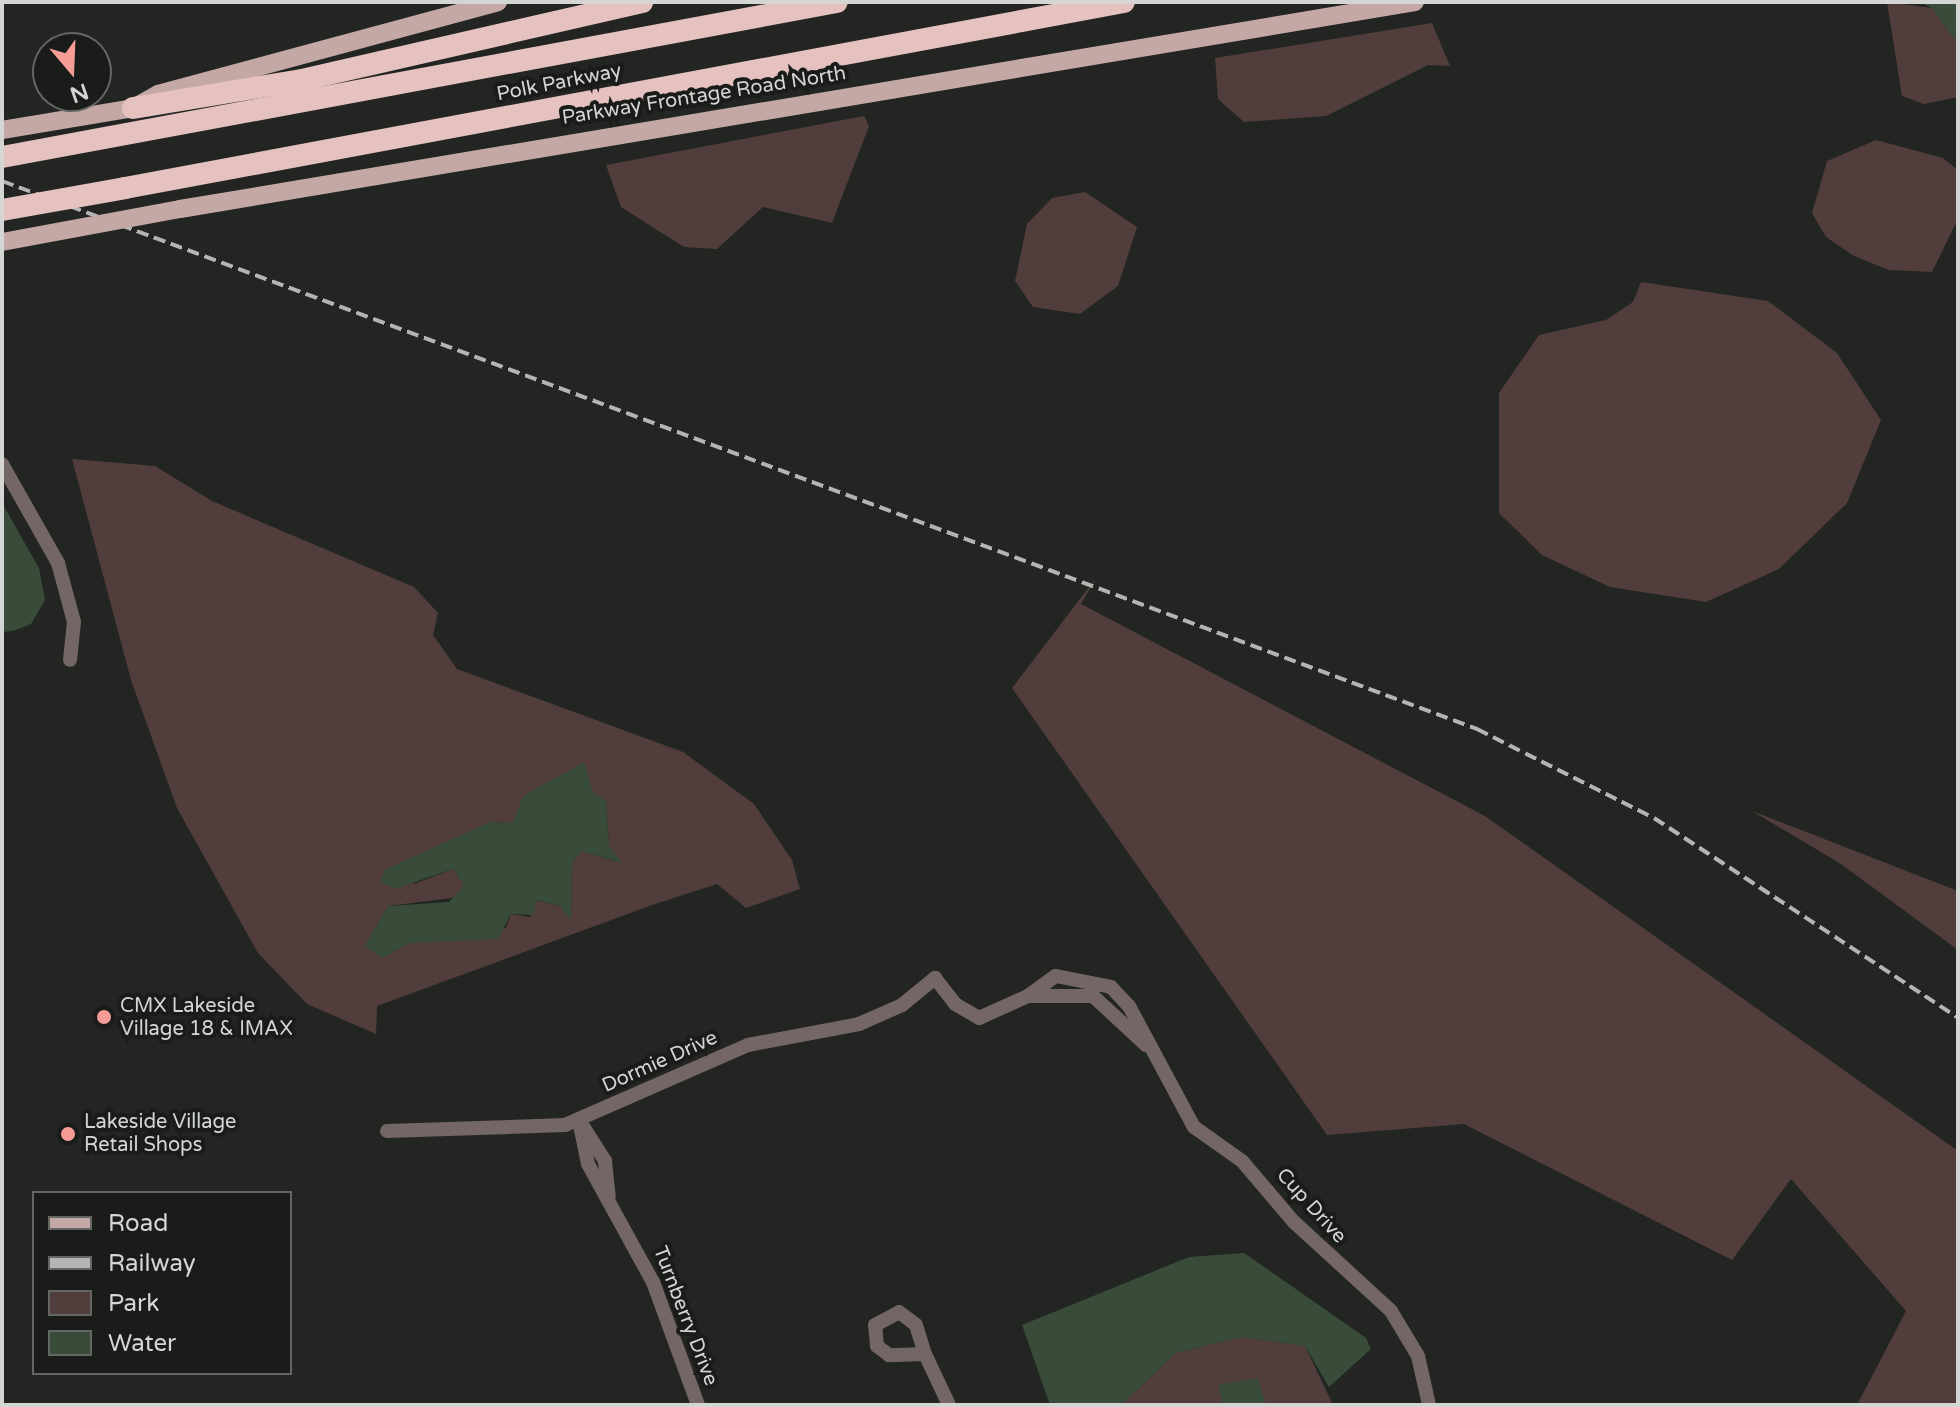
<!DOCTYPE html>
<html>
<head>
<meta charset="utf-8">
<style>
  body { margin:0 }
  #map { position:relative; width:1960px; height:1407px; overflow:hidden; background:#222522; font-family:"Varela Round",sans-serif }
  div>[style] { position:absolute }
  .green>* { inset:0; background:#513e3c }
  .water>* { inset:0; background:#394c39 }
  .minor>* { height:14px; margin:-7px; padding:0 7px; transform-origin:7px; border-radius:7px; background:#746664 }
  .major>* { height:18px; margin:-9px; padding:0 9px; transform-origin:9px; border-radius:9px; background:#c4a8a5 }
  .highway>* { height:22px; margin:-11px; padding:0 11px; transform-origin:11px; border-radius:11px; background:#e5c2bf }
  .rail>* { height:4px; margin-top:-2px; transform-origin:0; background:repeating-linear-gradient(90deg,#b3b5b3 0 12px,transparent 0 18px) }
  .major-bridge>* { height:18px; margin:-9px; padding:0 9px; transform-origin:9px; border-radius:9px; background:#c4a8a5 }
  .highway-bridge>* { height:22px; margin:-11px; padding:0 11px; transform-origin:11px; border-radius:11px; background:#e5c2bf }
  .dots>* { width:22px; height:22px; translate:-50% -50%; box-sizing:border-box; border:4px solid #191c19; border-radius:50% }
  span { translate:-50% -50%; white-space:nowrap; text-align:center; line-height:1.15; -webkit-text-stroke:8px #191c19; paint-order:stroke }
  .street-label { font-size:20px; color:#d4d6d4 }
  .poi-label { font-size:20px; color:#d4d6d4 }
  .left { translate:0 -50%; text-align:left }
  .frame { position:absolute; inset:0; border:4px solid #d4d6d4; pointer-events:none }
  .legend { position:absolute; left:32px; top:1191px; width:260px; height:184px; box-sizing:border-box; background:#191c19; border:2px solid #646664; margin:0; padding:10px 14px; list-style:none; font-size:24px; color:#d4d6d4 }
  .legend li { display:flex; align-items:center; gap:16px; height:40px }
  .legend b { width:40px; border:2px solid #646664 }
  .north { position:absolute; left:32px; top:32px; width:80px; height:80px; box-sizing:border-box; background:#191c19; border:2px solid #646664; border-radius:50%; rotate:161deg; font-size:22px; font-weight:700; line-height:32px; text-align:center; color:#d4d6d4 }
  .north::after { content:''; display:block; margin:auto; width:28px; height:36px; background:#f59c96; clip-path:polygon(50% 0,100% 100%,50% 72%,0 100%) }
</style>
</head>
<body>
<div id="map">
  <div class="green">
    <i style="clip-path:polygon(1887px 2px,1932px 8px,1958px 44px,1958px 97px,1924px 104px,1902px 96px)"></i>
    <i style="clip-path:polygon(1432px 23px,1450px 66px,1428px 65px,1326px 116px,1244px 122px,1218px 99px,1215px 58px)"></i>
    <i style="clip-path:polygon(864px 116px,869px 126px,832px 223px,763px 207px,717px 249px,684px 247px,621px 207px,606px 165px)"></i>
    <i style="clip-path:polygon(1876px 140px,1943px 158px,1958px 170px,1958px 219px,1932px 272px,1889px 270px,1854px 256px,1826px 237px,1812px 213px,1827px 161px)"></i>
    <i style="clip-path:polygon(1085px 192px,1137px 227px,1118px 286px,1080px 314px,1033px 307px,1015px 281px,1027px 224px,1052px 198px)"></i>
    <i style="clip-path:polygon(1641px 282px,1768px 301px,1837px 353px,1881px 420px,1847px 503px,1779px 569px,1706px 602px,1610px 587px,1542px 555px,1499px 513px,1499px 393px,1539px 335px,1606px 320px,1633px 302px)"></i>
    <i style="clip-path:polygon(evenodd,72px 459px,155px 466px,212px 501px,414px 587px,438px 613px,433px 635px,457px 669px,683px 752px,754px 804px,792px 860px,800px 889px,746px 908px,717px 884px,652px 905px,377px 1006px,376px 1034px,307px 1004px,258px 953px,177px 808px,131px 680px,72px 459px,583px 763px,593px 793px,606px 801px,609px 846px,621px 863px,581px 851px,572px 863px,571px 920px,560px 906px,535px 900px,530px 917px,511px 914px,506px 928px,487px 935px,410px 943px,382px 958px,365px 946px,388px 906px,459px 897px,464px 885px,453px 869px,414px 884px,432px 851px,490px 822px,513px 823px,523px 800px,583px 763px)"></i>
    <i style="clip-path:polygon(1096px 578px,1081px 604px,1485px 816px,1958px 1151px,1958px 1405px,1857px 1405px,1906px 1311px,1791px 1179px,1732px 1260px,1464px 1124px,1327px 1135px,1012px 688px)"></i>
    <i style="clip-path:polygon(1752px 811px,1958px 891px,1958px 950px,1841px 864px)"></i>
    <i style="clip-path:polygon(1241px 1337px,1305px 1346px,1333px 1405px,1121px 1405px,1176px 1353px)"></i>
  </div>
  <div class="water">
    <i style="clip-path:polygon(1920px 2px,1958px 2px,1958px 44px,1932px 8px)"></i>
    <i style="clip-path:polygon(2px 503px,39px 568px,45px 600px,31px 624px,13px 631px,2px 632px)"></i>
    <i style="clip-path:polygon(584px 762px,593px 793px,606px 801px,609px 846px,622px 863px,581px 851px,572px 863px,571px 921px,560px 906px,536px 900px,534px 915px,511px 914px,498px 939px,410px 943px,382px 958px,365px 946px,388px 906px,449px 902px,464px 885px,453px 869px,395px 889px,380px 881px,386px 869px,490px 822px,513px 823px,523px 796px)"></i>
    <i style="clip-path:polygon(1244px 1253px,1366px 1338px,1371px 1349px,1329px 1387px,1305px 1346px,1241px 1337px,1176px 1353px,1121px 1405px,1050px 1405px,1022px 1325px,1189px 1257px)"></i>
    <i style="clip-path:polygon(1258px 1378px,1266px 1405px,1223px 1405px,1218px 1385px)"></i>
  </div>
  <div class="minor">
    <i style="left:2px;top:464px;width:114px;rotate:60.5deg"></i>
    <i style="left:58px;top:563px;width:61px;rotate:74.8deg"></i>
    <i style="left:74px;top:622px;width:38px;rotate:96deg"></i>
    <i style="left:1146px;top:1045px;width:72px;rotate:-137.2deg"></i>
    <i style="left:1093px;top:996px;width:65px;rotate:180deg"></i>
    <i style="left:1028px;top:996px;width:34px;rotate:-36deg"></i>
    <i style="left:1056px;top:976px;width:56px;rotate:11.3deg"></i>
    <i style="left:1111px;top:987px;width:26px;rotate:47deg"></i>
    <i style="left:1129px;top:1006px;width:137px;rotate:61.8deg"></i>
    <i style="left:1194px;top:1127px;width:59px;rotate:35.3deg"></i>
    <i style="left:1242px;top:1161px;width:80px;rotate:49.6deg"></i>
    <i style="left:1294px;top:1222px;width:132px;rotate:42.5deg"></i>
    <i style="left:1391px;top:1311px;width:52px;rotate:59deg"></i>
    <i style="left:1418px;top:1356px;width:50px;rotate:77.3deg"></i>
    <i style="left:579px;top:1120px;width:45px;rotate:78.4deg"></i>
    <i style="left:588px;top:1164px;width:135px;rotate:61.2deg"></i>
    <i style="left:653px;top:1282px;width:131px;rotate:69.9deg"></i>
    <i style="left:579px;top:1120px;width:49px;rotate:57.6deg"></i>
    <i style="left:605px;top:1161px;width:36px;rotate:84deg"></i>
    <i style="left:387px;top:1131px;width:178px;rotate:-1.9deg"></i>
    <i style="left:565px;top:1125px;width:200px;rotate:-23.6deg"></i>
    <i style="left:748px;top:1045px;width:113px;rotate:-10.7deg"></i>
    <i style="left:859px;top:1024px;width:47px;rotate:-23.8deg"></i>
    <i style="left:902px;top:1005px;width:43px;rotate:-39.3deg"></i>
    <i style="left:935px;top:978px;width:33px;rotate:52deg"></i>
    <i style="left:955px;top:1004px;width:28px;rotate:30deg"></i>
    <i style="left:979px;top:1018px;width:54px;rotate:-24.2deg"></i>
    <i style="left:899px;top:1312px;width:21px;rotate:37deg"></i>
    <i style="left:916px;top:1325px;width:30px;rotate:73deg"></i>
    <i style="left:925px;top:1354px;width:36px;rotate:178deg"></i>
    <i style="left:889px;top:1355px;width:15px;rotate:-143deg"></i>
    <i style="left:877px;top:1346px;width:21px;rotate:-95deg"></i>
    <i style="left:875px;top:1325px;width:27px;rotate:-28deg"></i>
    <i style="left:925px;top:1354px;width:56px;rotate:64.8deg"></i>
  </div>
  <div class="major">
    <i style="left:2px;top:130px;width:133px;rotate:-9.5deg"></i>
    <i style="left:133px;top:108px;width:29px;rotate:-29deg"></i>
    <i style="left:158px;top:94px;width:352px;rotate:-15.1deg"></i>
    <i style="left:180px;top:209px;width:1252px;rotate:-9.51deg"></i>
  </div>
  <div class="highway">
    <i style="left:133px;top:108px;width:171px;rotate:-9.4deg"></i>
    <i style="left:302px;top:80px;width:349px;rotate:-12.9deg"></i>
    <i style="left:2px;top:157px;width:849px;rotate:-10.52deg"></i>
    <i style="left:125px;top:188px;width:1016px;rotate:-10.55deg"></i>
  </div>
  <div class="rail">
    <i style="left:2px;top:181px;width:1574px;rotate:20.38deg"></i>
    <i style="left:1477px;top:729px;width:198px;rotate:26.7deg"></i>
    <i style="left:1654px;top:818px;width:364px;rotate:33.3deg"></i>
  </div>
  <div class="major-bridge">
    <i style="left:2px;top:242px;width:181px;rotate:-10.5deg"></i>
  </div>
  <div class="highway-bridge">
    <i style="left:2px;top:210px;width:125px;rotate:-10.1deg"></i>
  </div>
  <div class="dots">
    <i style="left:104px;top:1017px;background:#f59c96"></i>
    <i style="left:68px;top:1134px;background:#f59c96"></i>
  </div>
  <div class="street-label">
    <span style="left:559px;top:83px;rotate:-11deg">Polk Parkway</span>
    <span style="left:704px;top:96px;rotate:-9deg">Parkway Frontage Road North</span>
    <span style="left:660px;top:1062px;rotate:-24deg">Dormie Drive</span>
    <span style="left:1311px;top:1206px;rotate:48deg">Cup Drive</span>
    <span style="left:685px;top:1316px;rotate:69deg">Turnberry Drive</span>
  </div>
  <div class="poi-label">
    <span class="left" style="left:120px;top:1018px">CMX Lakeside<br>Village 18 &amp; IMAX</span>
    <span class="left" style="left:84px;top:1134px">Lakeside Village<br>Retail Shops</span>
  </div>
  <div class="frame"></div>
  <ul class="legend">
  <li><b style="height:10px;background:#c4a8a5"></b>Road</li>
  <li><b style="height:10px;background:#b3b5b3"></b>Railway</li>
  <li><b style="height:22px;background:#513e3c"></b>Park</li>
  <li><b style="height:22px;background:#394c39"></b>Water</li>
  </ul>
  <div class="north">N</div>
</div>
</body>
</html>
